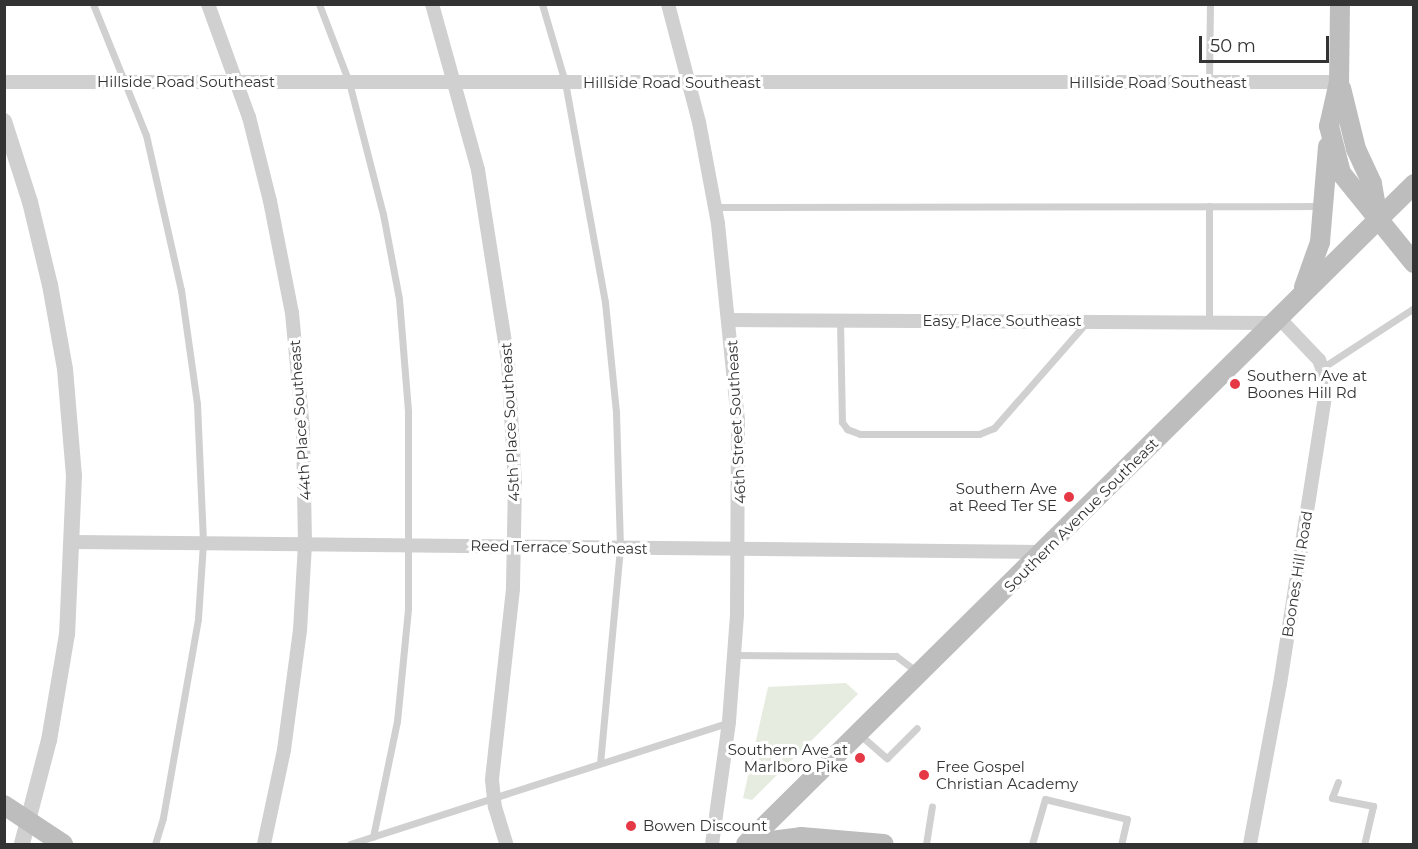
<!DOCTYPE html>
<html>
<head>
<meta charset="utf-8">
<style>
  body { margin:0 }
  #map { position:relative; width:1418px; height:849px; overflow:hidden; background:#fff; font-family:Montserrat,sans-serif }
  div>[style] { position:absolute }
  .green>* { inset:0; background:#e6ecdf }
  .service>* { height:7px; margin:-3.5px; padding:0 3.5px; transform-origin:3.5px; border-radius:3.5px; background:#d0d0d0 }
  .minor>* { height:14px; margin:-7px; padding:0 7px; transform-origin:7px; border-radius:7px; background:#d0d0d0 }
  .tertiary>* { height:16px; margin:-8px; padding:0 8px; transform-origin:8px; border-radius:8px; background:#d0d0d0 }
  .secondary>* { height:20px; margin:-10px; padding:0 10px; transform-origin:10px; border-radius:10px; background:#bdbdbd }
  .dots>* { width:16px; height:16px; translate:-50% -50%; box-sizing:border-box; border:3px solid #fff; border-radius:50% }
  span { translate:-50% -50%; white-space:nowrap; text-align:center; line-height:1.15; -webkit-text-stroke:6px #fff; paint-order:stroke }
  .street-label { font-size:15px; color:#333 }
  .poi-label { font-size:15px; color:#333 }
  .left { translate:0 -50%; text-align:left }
  .right { translate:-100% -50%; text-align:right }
  .frame { position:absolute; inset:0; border:6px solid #333; pointer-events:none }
  .scale { position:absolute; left:1199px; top:36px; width:130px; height:27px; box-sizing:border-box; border:3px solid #333; border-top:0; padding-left:8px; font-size:18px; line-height:21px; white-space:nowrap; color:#333; -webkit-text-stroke:4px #fff; paint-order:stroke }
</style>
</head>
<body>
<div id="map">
  <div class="green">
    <i style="clip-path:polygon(846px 683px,858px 694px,752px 800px,743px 798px,768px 687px)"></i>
  </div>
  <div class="service">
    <i style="left:93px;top:4px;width:141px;rotate:68deg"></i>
    <i style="left:146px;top:135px;width:159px;rotate:77.3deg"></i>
    <i style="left:181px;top:290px;width:115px;rotate:82deg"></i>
    <i style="left:197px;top:404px;width:139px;rotate:87.5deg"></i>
    <i style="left:203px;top:543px;width:76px;rotate:93.8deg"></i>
    <i style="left:198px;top:619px;width:202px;rotate:100deg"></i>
    <i style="left:163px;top:818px;width:27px;rotate:107deg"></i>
    <i style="left:319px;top:4px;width:84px;rotate:69deg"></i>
    <i style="left:349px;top:82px;width:136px;rotate:75.6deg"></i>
    <i style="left:383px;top:214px;width:86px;rotate:79.3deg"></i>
    <i style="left:399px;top:299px;width:113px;rotate:85.4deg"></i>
    <i style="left:408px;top:412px;width:197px;rotate:90deg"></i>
    <i style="left:408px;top:609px;width:113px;rotate:95.6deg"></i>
    <i style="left:397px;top:721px;width:118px;rotate:101.7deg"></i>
    <i style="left:542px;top:4px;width:81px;rotate:73.6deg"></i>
    <i style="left:565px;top:82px;width:224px;rotate:79.7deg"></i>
    <i style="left:605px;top:302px;width:111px;rotate:84.3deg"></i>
    <i style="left:616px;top:412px;width:136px;rotate:88.3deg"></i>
    <i style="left:620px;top:548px;width:216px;rotate:95.3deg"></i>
    <i style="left:1209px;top:83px;width:79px;rotate:-89.3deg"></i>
    <i style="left:1209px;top:206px;width:117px;rotate:90deg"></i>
    <i style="left:715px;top:207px;width:606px;rotate:-0.09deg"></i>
    <i style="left:840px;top:320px;width:102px;rotate:88.9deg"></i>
    <i style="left:842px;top:422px;width:9px;rotate:54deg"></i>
    <i style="left:847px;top:429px;width:14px;rotate:21deg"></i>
    <i style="left:860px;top:434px;width:119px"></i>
    <i style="left:979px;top:434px;width:16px;rotate:-22deg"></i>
    <i style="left:994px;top:428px;width:140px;rotate:-48.8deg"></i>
    <i style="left:1322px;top:368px;width:110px;rotate:-33.1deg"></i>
    <i style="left:735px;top:655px;width:161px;rotate:0.4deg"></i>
    <i style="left:896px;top:656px;width:25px;rotate:37deg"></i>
    <i style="left:859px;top:734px;width:37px;rotate:41deg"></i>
    <i style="left:887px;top:758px;width:42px;rotate:-45deg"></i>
    <i style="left:1338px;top:782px;width:17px;rotate:111deg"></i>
    <i style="left:1332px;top:798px;width:42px;rotate:11deg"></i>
    <i style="left:1373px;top:806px;width:39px;rotate:103deg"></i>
    <i style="left:350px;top:844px;width:398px;rotate:-17.8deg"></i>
    <i style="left:926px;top:844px;width:38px;rotate:-81deg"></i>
    <i style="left:1032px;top:844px;width:47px;rotate:-73.9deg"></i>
    <i style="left:1045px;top:799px;width:84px;rotate:13.7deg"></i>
    <i style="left:1127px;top:819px;width:26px;rotate:103deg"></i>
  </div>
  <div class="minor">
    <i style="left:208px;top:4px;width:120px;rotate:70.1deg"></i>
    <i style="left:249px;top:117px;width:87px;rotate:76deg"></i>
    <i style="left:270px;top:201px;width:114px;rotate:78.9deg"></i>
    <i style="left:292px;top:313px;width:118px;rotate:84.6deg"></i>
    <i style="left:303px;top:430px;width:114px;rotate:89deg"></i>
    <i style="left:305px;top:544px;width:86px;rotate:93.3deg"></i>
    <i style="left:300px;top:630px;width:121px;rotate:97.6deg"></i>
    <i style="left:284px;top:750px;width:96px;rotate:102deg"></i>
    <i style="left:432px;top:4px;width:172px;rotate:74.5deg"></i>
    <i style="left:478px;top:170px;width:194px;rotate:81.1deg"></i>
    <i style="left:508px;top:362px;width:120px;rotate:86.7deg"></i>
    <i style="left:515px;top:482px;width:107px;rotate:91.1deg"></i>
    <i style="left:513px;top:589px;width:192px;rotate:96.3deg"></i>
    <i style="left:492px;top:780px;width:27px;rotate:84deg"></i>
    <i style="left:495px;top:807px;width:39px;rotate:73deg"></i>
    <i style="left:668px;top:4px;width:122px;rotate:75.3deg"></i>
    <i style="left:699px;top:122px;width:104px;rotate:79.4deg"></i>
    <i style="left:718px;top:224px;width:197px;rotate:84.2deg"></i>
    <i style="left:738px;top:420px;width:195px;rotate:90.3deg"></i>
    <i style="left:737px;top:615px;width:107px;rotate:94.3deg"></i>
    <i style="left:729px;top:722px;width:123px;rotate:97.9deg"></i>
    <i style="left:4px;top:82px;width:1335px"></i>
    <i style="left:731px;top:320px;width:543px;rotate:0.32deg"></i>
    <i style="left:74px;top:542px;width:970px;rotate:0.59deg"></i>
    <i style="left:1250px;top:844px;width:163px;rotate:-79.4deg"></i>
    <i style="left:1280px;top:684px;width:291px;rotate:-81.1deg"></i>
    <i style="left:1325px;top:396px;width:17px;rotate:-87deg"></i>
    <i style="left:1326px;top:379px;width:20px;rotate:-110deg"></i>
    <i style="left:1319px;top:360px;width:58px;rotate:-133.6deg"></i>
  </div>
  <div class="tertiary">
    <i style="left:4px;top:121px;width:85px;rotate:72.2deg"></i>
    <i style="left:30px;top:202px;width:85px;rotate:76.5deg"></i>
    <i style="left:50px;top:285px;width:85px;rotate:79.9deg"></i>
    <i style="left:65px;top:369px;width:107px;rotate:85.2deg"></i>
    <i style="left:74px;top:476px;width:158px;rotate:92.5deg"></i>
    <i style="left:67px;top:634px;width:108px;rotate:99.6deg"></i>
    <i style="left:49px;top:740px;width:107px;rotate:104.6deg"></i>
  </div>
  <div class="secondary">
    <i style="left:1340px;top:4px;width:78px;rotate:90.7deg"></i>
    <i style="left:1339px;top:82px;width:45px;rotate:102.8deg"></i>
    <i style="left:1329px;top:126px;width:49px;rotate:75.7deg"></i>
    <i style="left:1341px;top:173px;width:116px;rotate:51deg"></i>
    <i style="left:1341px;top:88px;width:63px;rotate:76.2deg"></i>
    <i style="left:1356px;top:149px;width:38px;rotate:65deg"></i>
    <i style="left:1372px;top:184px;width:35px;rotate:80deg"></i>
    <i style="left:1304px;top:287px;width:48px;rotate:-70.4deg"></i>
    <i style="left:1320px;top:242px;width:96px;rotate:-85.2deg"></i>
    <i style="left:4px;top:805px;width:71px;rotate:33.5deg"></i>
    <i style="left:746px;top:844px;width:939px;rotate:-44.65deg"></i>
    <i style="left:747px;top:844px;width:54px;rotate:-7.4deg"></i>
    <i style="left:801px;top:837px;width:83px;rotate:4.8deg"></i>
  </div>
  <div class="dots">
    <i style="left:1235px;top:384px;background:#e63946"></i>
    <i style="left:1069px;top:497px;background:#e63946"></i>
    <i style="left:860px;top:758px;background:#e63946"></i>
    <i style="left:924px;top:775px;background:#e63946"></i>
    <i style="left:631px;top:826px;background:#e63946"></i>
  </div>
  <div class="street-label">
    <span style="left:186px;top:82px">Hillside Road Southeast</span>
    <span style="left:672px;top:83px">Hillside Road Southeast</span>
    <span style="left:1158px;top:83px">Hillside Road Southeast</span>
    <span style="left:1002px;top:321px">Easy Place Southeast</span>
    <span style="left:300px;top:420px;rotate:-94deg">44th Place Southeast</span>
    <span style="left:510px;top:422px;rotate:-93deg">45th Place Southeast</span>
    <span style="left:736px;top:422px;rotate:-93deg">46th Street Southeast</span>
    <span style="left:1081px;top:515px;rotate:-45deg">Southern Avenue Southeast</span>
    <span style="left:559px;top:547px;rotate:1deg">Reed Terrace Southeast</span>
    <span style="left:1297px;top:574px;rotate:-81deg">Boones Hill Road</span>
  </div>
  <div class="poi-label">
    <span class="left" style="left:1247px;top:384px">Southern Ave at<br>Boones Hill Rd</span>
    <span class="right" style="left:1057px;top:497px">Southern Ave<br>at Reed Ter SE</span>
    <span class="right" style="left:848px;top:758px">Southern Ave at<br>Marlboro Pike</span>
    <span class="left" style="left:936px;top:775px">Free Gospel<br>Christian Academy</span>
    <span class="left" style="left:643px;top:826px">Bowen Discount</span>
  </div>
  <div class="frame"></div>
  <div class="scale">50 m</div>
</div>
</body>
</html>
